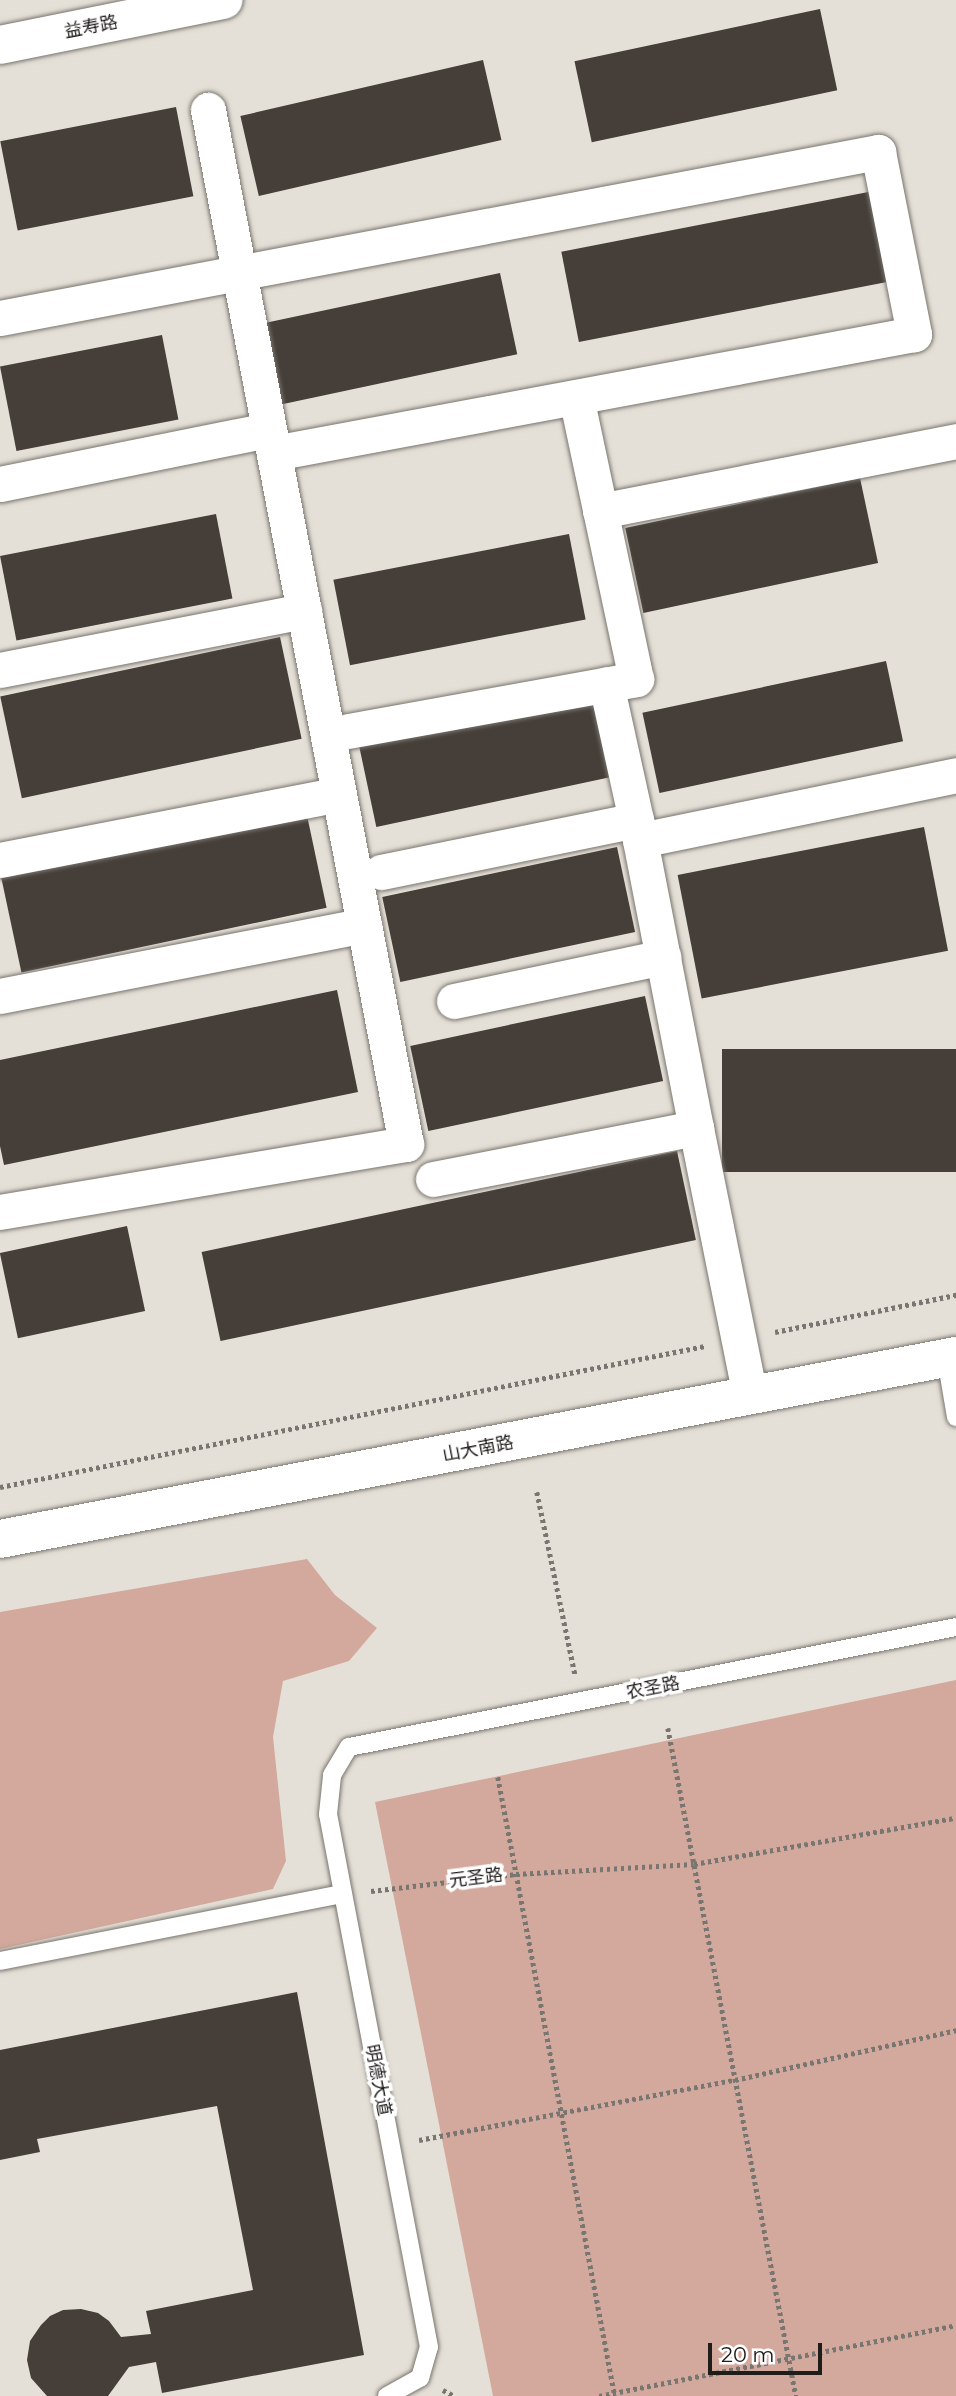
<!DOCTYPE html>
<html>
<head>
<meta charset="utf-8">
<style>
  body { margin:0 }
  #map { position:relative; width:956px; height:2396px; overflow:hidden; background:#e5e0d7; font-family:Montserrat,"Noto Sans SC",sans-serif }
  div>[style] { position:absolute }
  .green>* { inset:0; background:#d3a99d }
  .building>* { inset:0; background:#453e39; transform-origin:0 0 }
  .path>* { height:4.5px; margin-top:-2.25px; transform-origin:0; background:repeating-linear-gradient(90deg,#797570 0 3.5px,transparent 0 7px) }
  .roads { filter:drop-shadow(0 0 2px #79756e) drop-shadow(0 0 2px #79756e) }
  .service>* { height:18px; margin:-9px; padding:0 9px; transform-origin:9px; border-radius:9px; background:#fff }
  .minor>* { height:35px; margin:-17.5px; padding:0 17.5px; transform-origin:17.5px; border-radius:17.5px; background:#fff }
  .tertiary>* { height:38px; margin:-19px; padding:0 19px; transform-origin:19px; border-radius:19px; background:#fff }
  .secondary>* { height:38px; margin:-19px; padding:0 19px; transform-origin:19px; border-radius:19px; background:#fff }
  span { translate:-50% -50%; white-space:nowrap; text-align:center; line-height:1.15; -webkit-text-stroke:7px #fff; paint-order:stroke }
  .street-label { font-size:18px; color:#1f1d1a }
  .scale { position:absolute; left:708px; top:2343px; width:114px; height:32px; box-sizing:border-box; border:4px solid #1f1d1a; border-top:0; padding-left:9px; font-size:21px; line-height:24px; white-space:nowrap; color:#1f1d1a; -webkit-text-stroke:5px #fff; paint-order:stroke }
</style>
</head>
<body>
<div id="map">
  <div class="green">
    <i style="clip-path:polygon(307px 1559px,335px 1595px,377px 1628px,349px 1661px,283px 1681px,273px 1737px,286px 1861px,273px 1889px,0 1949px,0 1612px)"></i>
    <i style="clip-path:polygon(956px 1680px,956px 2396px,493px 2396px,375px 1802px)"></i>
  </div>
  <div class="building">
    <i style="left:820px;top:9px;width:83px;height:251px;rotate:78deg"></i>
    <i style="left:483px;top:60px;width:82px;height:249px;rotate:77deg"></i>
    <i style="left:176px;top:107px;width:91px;height:179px;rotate:79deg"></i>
    <i style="left:899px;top:186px;width:92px;height:344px;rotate:79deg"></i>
    <i style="left:500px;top:273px;width:83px;height:250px;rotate:78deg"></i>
    <i style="left:162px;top:335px;width:86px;height:165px;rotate:79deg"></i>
    <i style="left:860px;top:478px;width:87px;height:240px;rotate:78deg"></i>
    <i style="left:216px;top:514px;width:86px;height:220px;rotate:79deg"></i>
    <i style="left:569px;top:534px;width:87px;height:240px;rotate:79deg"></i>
    <i style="left:280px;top:637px;width:104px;height:286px;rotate:78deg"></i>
    <i style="left:886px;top:661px;width:82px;height:249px;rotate:78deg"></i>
    <i style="left:593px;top:692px;width:87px;height:240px;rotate:78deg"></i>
    <i style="left:305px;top:806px;width:104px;height:312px;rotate:78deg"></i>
    <i style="left:924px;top:827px;width:126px;height:251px;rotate:79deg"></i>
    <i style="left:617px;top:847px;width:87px;height:240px;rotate:78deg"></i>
    <i style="clip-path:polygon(337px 990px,358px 1092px,4px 1165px,0 1146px,0 1060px)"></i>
    <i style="left:645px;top:996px;width:87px;height:240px;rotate:78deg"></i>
    <i style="left:956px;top:1049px;width:123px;height:234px;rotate:90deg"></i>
    <i style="left:677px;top:1151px;width:91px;height:486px;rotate:78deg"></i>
    <i style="left:127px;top:1226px;width:87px;height:130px;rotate:78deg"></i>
    <i style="clip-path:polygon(297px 1992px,364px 2355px,162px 2393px,156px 2362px,129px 2367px,108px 2396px,47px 2396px,31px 2378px,27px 2360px,30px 2341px,41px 2325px,50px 2316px,63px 2310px,81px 2309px,98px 2313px,109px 2321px,121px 2337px,151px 2334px,146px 2311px,253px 2290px,217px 2106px,37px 2139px,40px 2152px,0 2160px,0 2050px)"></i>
  </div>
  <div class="path">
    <i style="left:775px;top:1332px;width:185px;rotate:-11.6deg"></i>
    <i style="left:0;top:1487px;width:719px;rotate:-11.31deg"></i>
    <i style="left:537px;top:1492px;width:186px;rotate:78.2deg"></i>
    <i style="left:668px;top:1728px;width:680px;rotate:79.15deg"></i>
    <i style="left:498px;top:1777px;width:630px;rotate:79.3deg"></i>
    <i style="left:371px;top:1891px;width:146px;rotate:-6.7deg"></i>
    <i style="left:516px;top:1874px;width:178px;rotate:-3.2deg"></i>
    <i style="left:694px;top:1864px;width:266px;rotate:-10deg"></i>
    <i style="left:419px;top:2140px;width:322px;rotate:-10.8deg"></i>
    <i style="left:735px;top:2080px;width:227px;rotate:-12.7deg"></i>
    <i style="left:443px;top:2390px;width:13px;rotate:27deg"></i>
    <i style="left:599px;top:2396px;width:364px;rotate:-11.2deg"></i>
  </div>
  <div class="roads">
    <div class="service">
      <i style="left:946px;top:1358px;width:60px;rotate:80.4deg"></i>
      <i style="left:0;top:1961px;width:349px;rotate:-11.1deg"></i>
      <i style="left:387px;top:2396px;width:38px;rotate:-29deg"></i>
      <i style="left:420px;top:2378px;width:32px;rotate:-74deg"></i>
      <i style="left:429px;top:2347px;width:542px;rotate:-100.73deg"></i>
      <i style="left:328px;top:1814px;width:39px;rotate:-84deg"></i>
      <i style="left:332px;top:1775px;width:33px;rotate:-59deg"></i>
      <i style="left:349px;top:1747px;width:619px;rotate:-11.18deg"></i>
    </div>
    <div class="minor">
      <i style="left:0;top:318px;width:894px;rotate:-10.71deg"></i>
      <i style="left:878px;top:152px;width:186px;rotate:78.8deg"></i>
      <i style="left:914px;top:334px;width:651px;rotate:169.47deg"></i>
      <i style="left:0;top:484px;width:274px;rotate:-11.4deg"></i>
      <i style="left:600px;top:511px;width:363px;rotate:-11.1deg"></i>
      <i style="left:0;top:670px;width:310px;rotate:-11deg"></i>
      <i style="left:348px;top:731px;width:293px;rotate:-10.2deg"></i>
      <i style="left:636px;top:679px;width:288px;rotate:-102deg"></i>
      <i style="left:640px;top:840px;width:323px;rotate:-11.6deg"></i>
      <i style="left:0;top:860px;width:345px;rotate:-11deg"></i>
      <i style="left:381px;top:872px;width:260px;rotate:-11.5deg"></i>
      <i style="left:636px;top:820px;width:139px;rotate:-102.4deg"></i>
      <i style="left:0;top:996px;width:371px;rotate:-11deg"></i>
      <i style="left:454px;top:1001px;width:214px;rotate:-11.9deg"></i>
      <i style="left:696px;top:1128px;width:273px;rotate:78.6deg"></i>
      <i style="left:433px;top:1179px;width:268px;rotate:-11deg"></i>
      <i style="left:696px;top:1128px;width:314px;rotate:-101deg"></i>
      <i style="left:0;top:1212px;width:412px;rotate:-9.5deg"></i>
      <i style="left:406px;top:1144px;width:1053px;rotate:-100.84deg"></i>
    </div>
    <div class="tertiary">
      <i style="left:0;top:45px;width:228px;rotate:-11.4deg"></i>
    </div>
    <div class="secondary">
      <i style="left:0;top:1539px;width:973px;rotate:-10.84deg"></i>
    </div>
  </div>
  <div class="street-label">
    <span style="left:91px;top:27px;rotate:-11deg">益寿路</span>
    <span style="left:478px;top:1449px;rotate:-11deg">山大南路</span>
    <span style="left:653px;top:1688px;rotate:-11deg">农圣路</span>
    <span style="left:476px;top:1878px;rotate:-7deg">元圣路</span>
    <span style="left:378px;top:2080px;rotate:79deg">明德大道</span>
  </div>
  <div class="scale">20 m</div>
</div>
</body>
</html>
